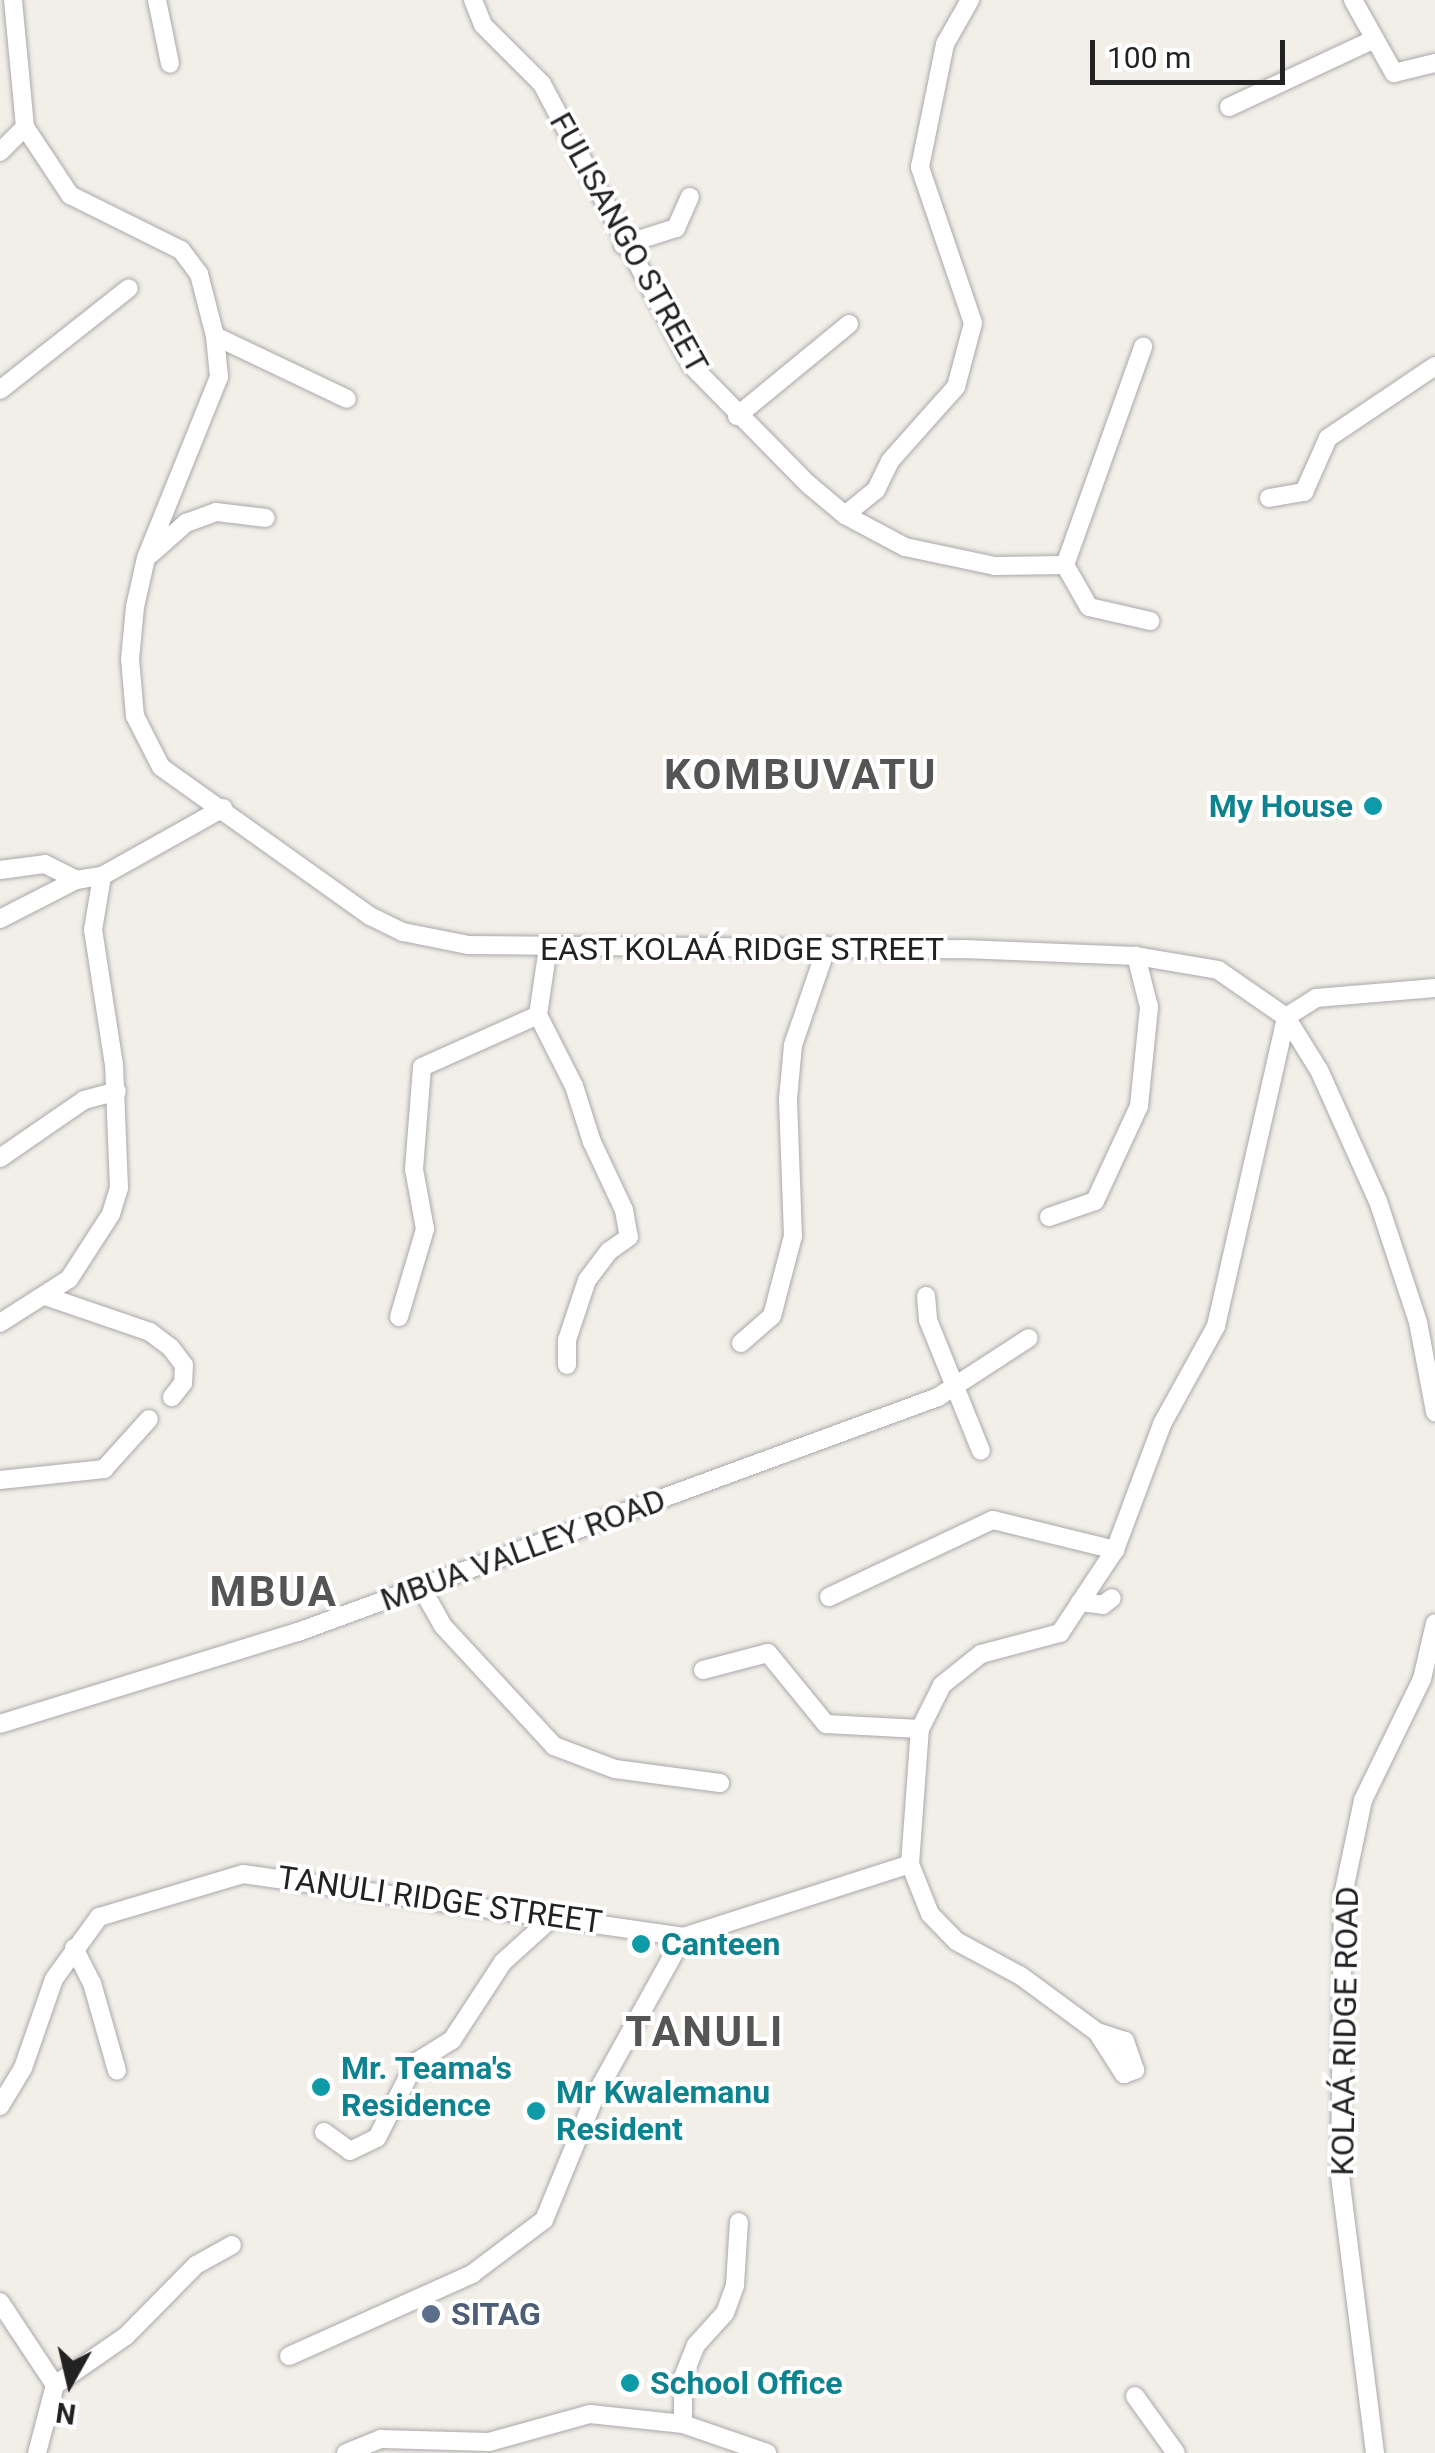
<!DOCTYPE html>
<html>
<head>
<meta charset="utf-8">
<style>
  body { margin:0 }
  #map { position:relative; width:1435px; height:2453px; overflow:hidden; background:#f2efe9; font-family:Roboto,sans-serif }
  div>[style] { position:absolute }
  .roads { filter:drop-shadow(0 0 2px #a9a9a9) drop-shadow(0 0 2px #a9a9a9) }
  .minor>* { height:18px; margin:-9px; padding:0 9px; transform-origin:9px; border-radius:9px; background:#fff }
  .dots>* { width:28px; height:28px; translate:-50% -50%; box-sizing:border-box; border:5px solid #fff; border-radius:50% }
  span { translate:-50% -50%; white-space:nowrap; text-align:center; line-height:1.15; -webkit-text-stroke:8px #fff; paint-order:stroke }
  .street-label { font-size:32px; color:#222 }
  .culture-label { font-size:32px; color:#0d838f; font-weight:700 }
  .right { translate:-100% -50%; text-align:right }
  .left { translate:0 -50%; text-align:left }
  .service-label { font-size:32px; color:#4e5e75; font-weight:700 }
  .district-label { font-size:42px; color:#555; font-weight:700; letter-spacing:2.5px }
  .north { position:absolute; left:20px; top:2333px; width:100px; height:100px; -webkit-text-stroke:8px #fff; paint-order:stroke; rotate:188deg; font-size:28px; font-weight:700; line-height:40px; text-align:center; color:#222 }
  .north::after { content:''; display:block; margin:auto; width:35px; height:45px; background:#222; clip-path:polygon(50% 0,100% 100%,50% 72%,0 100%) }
  .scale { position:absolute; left:1090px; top:40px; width:195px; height:45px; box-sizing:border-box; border:5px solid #222; border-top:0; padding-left:12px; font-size:30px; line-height:35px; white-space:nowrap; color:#222; -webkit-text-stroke:8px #fff; paint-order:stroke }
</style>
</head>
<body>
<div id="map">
  <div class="roads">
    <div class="minor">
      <i style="left:13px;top:0;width:128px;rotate:84.6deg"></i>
      <i style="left:25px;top:127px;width:82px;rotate:56.5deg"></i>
      <i style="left:70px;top:195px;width:124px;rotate:26.4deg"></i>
      <i style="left:181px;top:250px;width:30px;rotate:53deg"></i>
      <i style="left:199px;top:274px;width:64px;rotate:75.5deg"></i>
      <i style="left:215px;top:336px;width:41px;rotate:84.4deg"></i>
      <i style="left:219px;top:377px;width:195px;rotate:112deg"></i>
      <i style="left:146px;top:558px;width:50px;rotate:102.7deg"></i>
      <i style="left:135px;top:607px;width:52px;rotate:95.5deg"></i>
      <i style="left:130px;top:659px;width:57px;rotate:85deg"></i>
      <i style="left:135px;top:716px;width:57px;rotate:63deg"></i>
      <i style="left:161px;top:767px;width:257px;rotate:35.5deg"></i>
      <i style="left:370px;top:916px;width:37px;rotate:26deg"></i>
      <i style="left:403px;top:932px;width:66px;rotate:11.3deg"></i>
      <i style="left:468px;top:945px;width:496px;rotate:0.5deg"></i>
      <i style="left:964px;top:949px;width:172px;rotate:2.3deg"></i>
      <i style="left:1136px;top:956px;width:83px;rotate:9.7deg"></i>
      <i style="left:1218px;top:970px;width:83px;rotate:34.7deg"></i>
      <i style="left:1286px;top:1017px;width:62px;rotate:58.1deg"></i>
      <i style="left:1319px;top:1070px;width:144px;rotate:65.8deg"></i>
      <i style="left:1378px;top:1201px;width:127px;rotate:71.7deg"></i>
      <i style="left:1418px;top:1322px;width:92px;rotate:79.3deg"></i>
      <i style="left:157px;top:0;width:65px;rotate:78.5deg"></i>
      <i style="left:473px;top:0;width:27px;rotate:68deg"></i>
      <i style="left:483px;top:25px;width:83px;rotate:45deg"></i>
      <i style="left:542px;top:84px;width:319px;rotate:62deg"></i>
      <i style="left:692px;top:366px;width:165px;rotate:45.5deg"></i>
      <i style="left:808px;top:484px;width:48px;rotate:40deg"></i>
      <i style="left:845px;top:515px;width:68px;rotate:28.1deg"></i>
      <i style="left:905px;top:547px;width:92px;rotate:11.9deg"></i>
      <i style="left:995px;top:566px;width:70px;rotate:-0.8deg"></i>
      <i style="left:1065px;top:565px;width:232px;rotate:-70.3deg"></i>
      <i style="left:1353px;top:0;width:84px;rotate:60.7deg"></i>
      <i style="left:1394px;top:73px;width:42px;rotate:-13.7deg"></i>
      <i style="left:1229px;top:107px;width:161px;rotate:-25deg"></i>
      <i style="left:0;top:152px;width:35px;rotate:-45deg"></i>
      <i style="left:623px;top:245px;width:56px;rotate:-17.8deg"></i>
      <i style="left:676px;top:228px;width:34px;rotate:-66deg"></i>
      <i style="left:215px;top:336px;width:146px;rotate:25.5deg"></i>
      <i style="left:0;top:390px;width:164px;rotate:-38.3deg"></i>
      <i style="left:737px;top:416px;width:145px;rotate:-39.4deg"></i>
      <i style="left:1269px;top:498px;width:36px;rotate:-10deg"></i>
      <i style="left:1304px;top:492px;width:59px;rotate:-66deg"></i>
      <i style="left:1328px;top:438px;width:129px;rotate:-33.9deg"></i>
      <i style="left:845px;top:515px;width:40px;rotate:-39deg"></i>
      <i style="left:876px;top:490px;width:32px;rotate:-64deg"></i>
      <i style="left:890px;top:461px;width:99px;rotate:-48.3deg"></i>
      <i style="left:956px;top:387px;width:66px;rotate:-75.1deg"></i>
      <i style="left:973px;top:323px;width:165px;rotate:-108.8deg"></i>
      <i style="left:920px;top:167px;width:126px;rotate:-78.5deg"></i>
      <i style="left:945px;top:44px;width:51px;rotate:-60.4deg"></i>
      <i style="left:151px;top:554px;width:47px;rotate:-41.5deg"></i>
      <i style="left:186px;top:523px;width:32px;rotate:-20deg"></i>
      <i style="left:216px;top:512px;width:50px;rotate:6.8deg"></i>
      <i style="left:1065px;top:565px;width:48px;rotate:60.3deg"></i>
      <i style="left:1089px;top:607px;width:63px;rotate:12.9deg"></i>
      <i style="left:0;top:870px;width:45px;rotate:-7.6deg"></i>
      <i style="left:45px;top:864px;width:35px;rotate:27deg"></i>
      <i style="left:0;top:919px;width:85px;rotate:-27.2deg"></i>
      <i style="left:76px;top:880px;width:26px;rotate:-9deg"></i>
      <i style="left:538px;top:1015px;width:80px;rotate:63.1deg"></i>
      <i style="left:574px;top:1086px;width:59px;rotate:72.2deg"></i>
      <i style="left:592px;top:1142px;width:75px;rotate:64.8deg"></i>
      <i style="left:624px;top:1210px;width:27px;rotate:80deg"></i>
      <i style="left:629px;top:1237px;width:24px;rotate:145deg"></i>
      <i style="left:609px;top:1251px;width:36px;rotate:127deg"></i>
      <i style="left:587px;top:1280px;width:63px;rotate:108.4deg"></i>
      <i style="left:567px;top:1340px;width:25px;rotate:90deg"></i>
      <i style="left:1286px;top:1017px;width:36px;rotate:-32deg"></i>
      <i style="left:1316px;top:998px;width:119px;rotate:-4.8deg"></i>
      <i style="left:0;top:1158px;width:102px;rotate:-34.6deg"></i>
      <i style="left:84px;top:1100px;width:34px;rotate:-15deg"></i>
      <i style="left:1049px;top:1217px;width:49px;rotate:-19.2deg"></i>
      <i style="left:1095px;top:1201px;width:105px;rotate:-65.1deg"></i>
      <i style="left:1139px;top:1106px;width:100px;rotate:-84.2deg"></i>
      <i style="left:1149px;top:1007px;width:53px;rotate:-104.3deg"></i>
      <i style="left:926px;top:1296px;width:24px;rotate:85deg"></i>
      <i style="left:928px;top:1320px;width:141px;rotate:68deg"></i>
      <i style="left:48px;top:1297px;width:108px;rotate:18.9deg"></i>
      <i style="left:150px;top:1332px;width:26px;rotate:37deg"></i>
      <i style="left:171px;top:1348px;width:21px;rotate:53deg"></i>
      <i style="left:184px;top:1365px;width:18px;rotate:93deg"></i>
      <i style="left:183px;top:1383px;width:18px;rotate:128deg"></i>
      <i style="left:399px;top:1317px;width:92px;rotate:-73.5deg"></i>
      <i style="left:425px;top:1229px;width:61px;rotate:-100.4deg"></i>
      <i style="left:414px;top:1169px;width:102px;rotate:-85.5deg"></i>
      <i style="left:422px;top:1067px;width:127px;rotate:-24.1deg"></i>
      <i style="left:538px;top:1015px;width:69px;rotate:-81.6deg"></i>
      <i style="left:0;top:1323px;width:82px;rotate:-32.5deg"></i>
      <i style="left:69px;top:1279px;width:77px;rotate:-57.1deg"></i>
      <i style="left:111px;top:1214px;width:27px;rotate:-73deg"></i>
      <i style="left:119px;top:1188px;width:123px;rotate:-92.3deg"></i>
      <i style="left:114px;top:1065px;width:137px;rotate:-98.8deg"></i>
      <i style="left:93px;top:930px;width:55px;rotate:-80.5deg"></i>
      <i style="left:102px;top:876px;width:139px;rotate:-29.3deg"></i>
      <i style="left:741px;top:1343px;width:41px;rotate:-41.1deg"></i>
      <i style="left:772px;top:1316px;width:83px;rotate:-75.3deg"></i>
      <i style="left:793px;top:1236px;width:137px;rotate:-92.1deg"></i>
      <i style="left:788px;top:1099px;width:54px;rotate:-84.7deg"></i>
      <i style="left:793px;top:1045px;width:105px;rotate:-71deg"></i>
      <i style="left:0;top:1480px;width:105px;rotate:-6deg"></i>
      <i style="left:104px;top:1469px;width:67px;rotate:-48deg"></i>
      <i style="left:421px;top:1587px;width:45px;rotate:60.6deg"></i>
      <i style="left:443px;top:1626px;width:163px;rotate:47.2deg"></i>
      <i style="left:554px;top:1746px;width:65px;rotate:20.7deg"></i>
      <i style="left:615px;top:1769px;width:106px;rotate:7.6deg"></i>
      <i style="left:829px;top:1597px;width:181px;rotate:-25.2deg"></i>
      <i style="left:993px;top:1520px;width:126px;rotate:13.8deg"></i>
      <i style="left:1080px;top:1602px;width:23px;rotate:7deg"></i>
      <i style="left:1103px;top:1605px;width:11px;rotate:-38deg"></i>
      <i style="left:703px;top:1670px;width:67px;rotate:-14.7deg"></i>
      <i style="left:768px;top:1653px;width:92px;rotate:50.8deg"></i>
      <i style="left:826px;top:1724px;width:94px;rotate:3deg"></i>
      <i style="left:0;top:1724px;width:312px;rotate:-17.2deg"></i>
      <i style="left:298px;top:1632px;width:682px;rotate:-20.16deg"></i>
      <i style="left:938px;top:1397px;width:108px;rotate:-33deg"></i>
      <i style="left:910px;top:1864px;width:54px;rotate:68.2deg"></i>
      <i style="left:930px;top:1914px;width:37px;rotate:46deg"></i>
      <i style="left:956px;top:1941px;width:74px;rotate:28.3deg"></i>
      <i style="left:1021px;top:1976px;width:94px;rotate:36.4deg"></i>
      <i style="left:1097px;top:2032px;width:50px;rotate:57.3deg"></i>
      <i style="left:1124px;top:2074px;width:12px;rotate:-20deg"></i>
      <i style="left:1135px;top:2070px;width:31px;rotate:-109deg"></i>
      <i style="left:1125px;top:2041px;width:29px;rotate:-162deg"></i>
      <i style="left:74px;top:1948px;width:39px;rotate:63deg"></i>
      <i style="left:92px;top:1983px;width:91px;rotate:74.1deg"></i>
      <i style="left:0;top:2106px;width:44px;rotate:-58.8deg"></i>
      <i style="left:23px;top:2068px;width:94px;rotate:-70.8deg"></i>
      <i style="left:54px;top:1979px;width:77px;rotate:-54deg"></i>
      <i style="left:99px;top:1917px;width:150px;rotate:-16.6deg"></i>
      <i style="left:243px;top:1874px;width:444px;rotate:8.1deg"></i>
      <i style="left:683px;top:1937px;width:238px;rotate:-17.8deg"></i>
      <i style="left:910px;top:1864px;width:135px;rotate:-85.8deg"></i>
      <i style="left:920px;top:1729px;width:49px;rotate:-63.4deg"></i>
      <i style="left:942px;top:1685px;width:50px;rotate:-38.5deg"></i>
      <i style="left:981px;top:1654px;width:82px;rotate:-14.9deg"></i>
      <i style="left:1060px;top:1633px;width:100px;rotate:-56.5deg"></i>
      <i style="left:1115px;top:1550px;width:134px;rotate:-69.5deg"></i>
      <i style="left:1162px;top:1424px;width:112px;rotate:-61.1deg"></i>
      <i style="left:1216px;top:1326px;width:317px;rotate:-77.2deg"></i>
      <i style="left:324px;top:2132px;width:32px;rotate:36deg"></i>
      <i style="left:350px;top:2151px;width:30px;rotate:-26deg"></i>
      <i style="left:377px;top:2138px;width:84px;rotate:-63.1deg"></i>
      <i style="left:415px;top:2063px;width:44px;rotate:-31.9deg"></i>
      <i style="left:452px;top:2040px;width:93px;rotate:-56.8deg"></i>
      <i style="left:503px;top:1962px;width:70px;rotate:-42.1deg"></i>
      <i style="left:0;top:2302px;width:100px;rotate:56.5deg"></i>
      <i style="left:289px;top:2356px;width:201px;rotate:-24.1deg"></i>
      <i style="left:472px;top:2274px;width:90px;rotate:-36.9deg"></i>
      <i style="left:544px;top:2220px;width:136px;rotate:-67.6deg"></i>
      <i style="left:596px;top:2094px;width:179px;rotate:-61deg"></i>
      <i style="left:1135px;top:2396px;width:70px;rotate:54.3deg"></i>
      <i style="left:683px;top:2424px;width:47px;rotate:-90deg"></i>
      <i style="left:683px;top:2377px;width:35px;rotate:-68deg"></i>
      <i style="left:696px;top:2345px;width:43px;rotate:-47.8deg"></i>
      <i style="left:725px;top:2313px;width:30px;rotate:-70deg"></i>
      <i style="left:735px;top:2285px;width:63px;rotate:-86.4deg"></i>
      <i style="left:37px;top:2453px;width:70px;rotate:-75.2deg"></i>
      <i style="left:55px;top:2385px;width:86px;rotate:-34.6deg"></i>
      <i style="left:126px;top:2336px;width:100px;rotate:-45.4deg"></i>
      <i style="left:196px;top:2265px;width:41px;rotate:-29.1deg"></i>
      <i style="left:346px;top:2453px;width:38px;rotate:-22deg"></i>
      <i style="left:381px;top:2439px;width:108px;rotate:1.6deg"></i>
      <i style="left:489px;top:2442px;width:105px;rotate:-15.5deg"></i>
      <i style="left:590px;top:2414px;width:94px;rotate:6.1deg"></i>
      <i style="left:683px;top:2424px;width:89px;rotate:19deg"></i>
      <i style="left:1375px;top:2453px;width:281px;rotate:-97.2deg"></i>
      <i style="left:1340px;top:2174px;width:279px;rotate:-89.4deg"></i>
      <i style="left:1343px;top:1895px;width:97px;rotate:-78.1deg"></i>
      <i style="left:1363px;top:1800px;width:135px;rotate:-64deg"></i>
      <i style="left:1422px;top:1679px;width:57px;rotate:-76.9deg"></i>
    </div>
  </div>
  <div class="dots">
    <i style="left:1373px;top:806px;background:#0f9aa8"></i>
    <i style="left:641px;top:1944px;background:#0f9aa8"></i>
    <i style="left:321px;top:2087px;background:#0f9aa8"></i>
    <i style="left:536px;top:2111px;background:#0f9aa8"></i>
    <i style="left:431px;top:2314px;background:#5c6f8a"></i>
    <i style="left:630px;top:2383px;background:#0f9aa8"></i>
  </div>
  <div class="street-label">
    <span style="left:629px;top:243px;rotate:61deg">FULISANGO STREET</span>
    <span style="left:742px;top:949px">EAST KOLAÁ RIDGE STREET</span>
    <span style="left:523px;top:1550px;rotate:-20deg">MBUA VALLEY ROAD</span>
    <span style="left:440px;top:1900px;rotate:8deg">TANULI RIDGE STREET</span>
    <span style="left:1345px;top:2031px;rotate:-89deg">KOLAÁ RIDGE ROAD</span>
  </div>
  <div class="culture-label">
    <span class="right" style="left:1353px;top:806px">My House</span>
    <span class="left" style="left:661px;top:1944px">Canteen</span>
    <span class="left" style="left:341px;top:2087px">Mr. Teama's<br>Residence</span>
    <span class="left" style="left:556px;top:2111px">Mr Kwalemanu<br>Resident</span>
    <span class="left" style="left:650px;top:2383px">School Office</span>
  </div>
  <div class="service-label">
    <span class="left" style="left:451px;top:2314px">SITAG</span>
  </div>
  <div class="district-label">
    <span style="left:801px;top:775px">KOMBUVATU</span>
    <span style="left:274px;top:1592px">MBUA</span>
    <span style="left:705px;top:2032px">TANULI</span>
  </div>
  <div class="north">N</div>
  <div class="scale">100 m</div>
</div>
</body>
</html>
